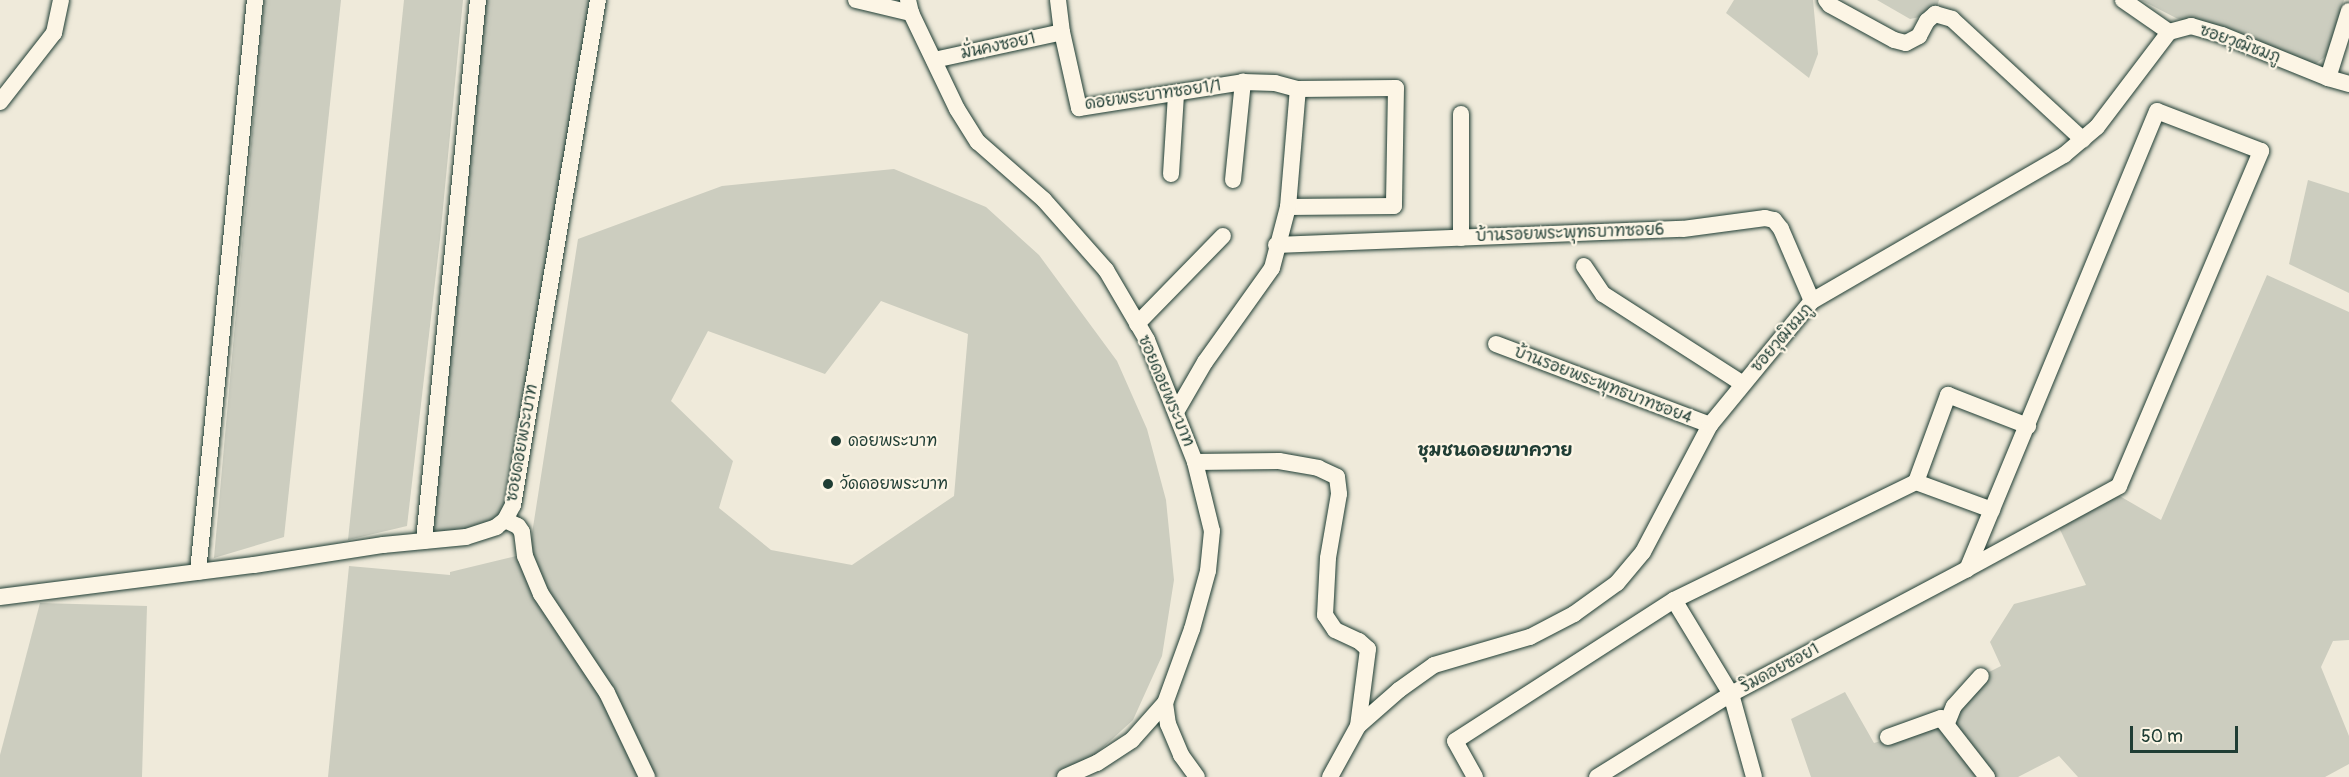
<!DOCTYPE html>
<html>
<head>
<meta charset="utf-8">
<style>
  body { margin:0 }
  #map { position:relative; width:2349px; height:777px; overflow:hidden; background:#efeada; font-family:Pangolin,"Playpen Sans Thai",sans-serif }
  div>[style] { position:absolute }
  .green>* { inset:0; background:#cccdbf }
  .roads { filter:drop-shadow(0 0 2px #1f3d34) drop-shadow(0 0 2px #1f3d34) }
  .minor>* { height:16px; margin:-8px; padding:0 8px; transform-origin:8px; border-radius:8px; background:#fcf5e5 }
  .dots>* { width:16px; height:16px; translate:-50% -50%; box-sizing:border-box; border:3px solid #fcf5e5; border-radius:50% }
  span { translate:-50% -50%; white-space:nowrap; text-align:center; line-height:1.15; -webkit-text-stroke:4.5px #fcf5e5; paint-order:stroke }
  .street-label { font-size:16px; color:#1f3d34 }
  .poi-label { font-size:16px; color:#1f3d34 }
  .left { translate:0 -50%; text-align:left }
  .neighbourhood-label { font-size:18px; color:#1f3d34; font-weight:700 }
  .scale { position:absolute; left:2130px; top:726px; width:108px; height:27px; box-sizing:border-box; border:3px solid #1f3d34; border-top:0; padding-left:8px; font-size:18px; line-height:21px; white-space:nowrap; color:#1f3d34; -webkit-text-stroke:4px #fcf5e5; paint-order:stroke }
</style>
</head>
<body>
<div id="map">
  <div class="green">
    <i style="clip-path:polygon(264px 0,341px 0,284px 537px,214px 558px)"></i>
    <i style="clip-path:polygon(404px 0,463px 0,440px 239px,407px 526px,348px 540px)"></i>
    <i style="clip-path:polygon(478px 0,598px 0,505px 520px,424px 541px)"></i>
    <i style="clip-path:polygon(1734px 0,1813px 0,1818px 54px,1809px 78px,1726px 13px)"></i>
    <i style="clip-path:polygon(1877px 0,1939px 0,1935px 14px,1910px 19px)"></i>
    <i style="clip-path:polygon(2141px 0,2344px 0,2326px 56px,2314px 65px,2176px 18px)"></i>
    <i style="clip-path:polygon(evenodd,894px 169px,986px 207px,1039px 255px,1117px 361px,1147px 429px,1166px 500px,1174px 580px,1162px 656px,1133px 720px,1074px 774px,1067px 777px,328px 777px,349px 566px,450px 575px,450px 572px,529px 553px,578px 239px,722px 186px,894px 169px,881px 301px,968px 334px,954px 496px,852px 565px,771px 550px,719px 508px,733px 461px,671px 401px,708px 331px,825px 374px,881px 301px)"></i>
    <i style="clip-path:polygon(2308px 180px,2349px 193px,2349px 293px,2289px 264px)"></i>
    <i style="clip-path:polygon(2267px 275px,2349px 312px,2349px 640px,2333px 641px,2321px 667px,2349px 736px,2349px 764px,2325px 777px,2078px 777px,2059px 756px,2018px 777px,1988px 777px,1947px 723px,1981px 676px,2001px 666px,1990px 642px,2014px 604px,2086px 585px,2056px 521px,2111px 491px,2161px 520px)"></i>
    <i style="clip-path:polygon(40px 603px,147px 606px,142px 777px,0 777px,0 755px)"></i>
    <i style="clip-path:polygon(1845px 692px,1874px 743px,1938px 723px,1981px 777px,1811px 777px,1791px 719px)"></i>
  </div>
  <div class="roads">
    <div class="minor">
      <i style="left:856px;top:0;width:57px;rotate:13.3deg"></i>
      <i style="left:908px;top:0;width:13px;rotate:77deg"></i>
      <i style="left:911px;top:13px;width:106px;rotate:64.4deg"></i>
      <i style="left:957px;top:109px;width:39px;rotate:58deg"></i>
      <i style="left:978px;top:142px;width:88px;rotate:41.3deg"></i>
      <i style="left:1044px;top:200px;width:94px;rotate:48.5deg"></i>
      <i style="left:1106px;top:270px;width:81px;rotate:59.6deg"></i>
      <i style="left:1147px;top:340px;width:131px;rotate:68.5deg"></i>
      <i style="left:1195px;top:462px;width:71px;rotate:76.2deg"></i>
      <i style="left:1212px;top:531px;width:40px;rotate:95.7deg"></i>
      <i style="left:1208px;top:571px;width:60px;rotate:105.4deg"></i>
      <i style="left:1192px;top:629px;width:79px;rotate:110deg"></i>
      <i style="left:1165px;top:703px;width:21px;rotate:82deg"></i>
      <i style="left:1168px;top:724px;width:34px;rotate:67deg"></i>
      <i style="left:1181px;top:755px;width:27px;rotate:54deg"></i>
      <i style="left:1058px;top:0;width:32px;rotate:83deg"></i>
      <i style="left:1062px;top:32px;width:78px;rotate:77.4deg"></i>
      <i style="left:1079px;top:108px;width:166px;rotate:-9deg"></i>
      <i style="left:1243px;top:82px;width:32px;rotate:2deg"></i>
      <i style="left:1275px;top:83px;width:24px;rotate:15deg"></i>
      <i style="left:1298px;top:89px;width:98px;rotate:-0.6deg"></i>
      <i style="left:1396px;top:88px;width:118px;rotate:91deg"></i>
      <i style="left:1394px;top:206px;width:106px;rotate:179.5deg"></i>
      <i style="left:1826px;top:0;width:6px;rotate:51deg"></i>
      <i style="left:1830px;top:5px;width:73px;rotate:28.7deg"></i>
      <i style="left:1894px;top:40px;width:12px;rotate:14deg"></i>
      <i style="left:1906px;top:43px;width:15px;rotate:-28deg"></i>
      <i style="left:1919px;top:36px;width:17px;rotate:-62deg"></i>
      <i style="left:1927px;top:21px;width:11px;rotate:-41deg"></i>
      <i style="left:1935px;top:14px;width:18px;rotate:16deg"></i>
      <i style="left:1952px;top:19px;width:178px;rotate:42.7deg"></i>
      <i style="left:2123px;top:0;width:56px;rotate:34.8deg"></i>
      <i style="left:934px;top:60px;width:131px;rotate:-12.3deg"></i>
      <i style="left:2328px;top:78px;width:70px;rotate:-72.6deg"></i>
      <i style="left:0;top:102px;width:88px;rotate:-52deg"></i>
      <i style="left:54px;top:33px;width:34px;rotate:-78deg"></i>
      <i style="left:1171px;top:174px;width:80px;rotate:-86.4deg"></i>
      <i style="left:1233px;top:180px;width:99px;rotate:-84.2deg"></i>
      <i style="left:1461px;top:238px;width:124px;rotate:-90deg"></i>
      <i style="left:1276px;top:245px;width:407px;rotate:-2.3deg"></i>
      <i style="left:1683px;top:229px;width:83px;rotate:-7.6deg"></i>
      <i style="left:1765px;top:218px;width:9px;rotate:13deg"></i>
      <i style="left:1774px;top:220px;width:11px;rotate:52deg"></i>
      <i style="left:1781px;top:229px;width:78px;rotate:66.7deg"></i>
      <i style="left:1584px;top:266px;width:34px;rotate:56deg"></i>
      <i style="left:1603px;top:294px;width:166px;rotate:32.7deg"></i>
      <i style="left:1137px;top:324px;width:123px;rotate:-45.7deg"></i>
      <i style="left:1496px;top:344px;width:229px;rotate:20.7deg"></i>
      <i style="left:1176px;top:412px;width:58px;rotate:-59.9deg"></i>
      <i style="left:1205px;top:362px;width:115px;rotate:-54.5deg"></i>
      <i style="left:1272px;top:268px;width:63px;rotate:-75.3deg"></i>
      <i style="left:1288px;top:207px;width:118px;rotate:-85.2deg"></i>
      <i style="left:1195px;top:462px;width:84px;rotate:-0.7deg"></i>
      <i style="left:1279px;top:461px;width:40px;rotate:10deg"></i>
      <i style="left:1318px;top:468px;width:21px;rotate:25deg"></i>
      <i style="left:1337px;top:477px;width:17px;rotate:83deg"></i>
      <i style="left:1339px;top:494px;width:65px;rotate:99.8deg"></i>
      <i style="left:1328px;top:558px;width:57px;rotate:93deg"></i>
      <i style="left:1325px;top:615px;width:18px;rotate:56deg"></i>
      <i style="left:1335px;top:630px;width:26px;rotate:25deg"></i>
      <i style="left:1359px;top:641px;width:12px;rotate:42deg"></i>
      <i style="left:1368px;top:649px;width:78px;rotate:97.4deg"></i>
      <i style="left:1916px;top:482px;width:81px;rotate:20.2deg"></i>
      <i style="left:505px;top:520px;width:14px;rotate:25deg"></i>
      <i style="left:518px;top:526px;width:7px;rotate:56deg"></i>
      <i style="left:522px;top:532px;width:24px;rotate:83deg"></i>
      <i style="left:525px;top:556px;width:41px;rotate:67.2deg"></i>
      <i style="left:541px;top:594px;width:119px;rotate:56.3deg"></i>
      <i style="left:607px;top:693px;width:93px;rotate:64.5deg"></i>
      <i style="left:424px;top:541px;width:544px;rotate:-84.3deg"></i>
      <i style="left:198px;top:572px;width:575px;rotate:-84.31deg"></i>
      <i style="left:0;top:597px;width:256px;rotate:-7.2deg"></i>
      <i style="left:254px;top:565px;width:131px;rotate:-8.8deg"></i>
      <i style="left:383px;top:545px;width:83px;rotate:-5.5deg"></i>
      <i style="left:466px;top:537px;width:32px;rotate:-18deg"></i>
      <i style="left:496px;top:527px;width:11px;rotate:-38deg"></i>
      <i style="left:505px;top:520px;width:17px;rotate:-62deg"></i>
      <i style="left:513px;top:505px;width:512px;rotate:-80.45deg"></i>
      <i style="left:1674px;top:600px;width:110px;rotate:58.8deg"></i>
      <i style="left:1731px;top:694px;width:86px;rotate:74.5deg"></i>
      <i style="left:1947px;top:723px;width:18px;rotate:-68deg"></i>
      <i style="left:1954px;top:706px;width:40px;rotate:-48deg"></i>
      <i style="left:1888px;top:737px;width:56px;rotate:-19.7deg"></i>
      <i style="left:1941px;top:718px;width:75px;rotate:52.1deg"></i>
      <i style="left:1065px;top:777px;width:35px;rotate:-24deg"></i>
      <i style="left:1097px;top:763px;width:42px;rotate:-33.3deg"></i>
      <i style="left:1132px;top:740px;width:50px;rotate:-48.3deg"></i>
      <i style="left:1330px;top:777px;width:58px;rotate:-61.2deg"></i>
      <i style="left:1358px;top:726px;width:55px;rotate:-41.3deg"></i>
      <i style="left:1399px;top:690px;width:43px;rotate:-35.5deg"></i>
      <i style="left:1434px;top:665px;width:100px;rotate:-16.3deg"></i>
      <i style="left:1530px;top:637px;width:50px;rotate:-27.6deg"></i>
      <i style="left:1574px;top:614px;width:53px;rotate:-35.8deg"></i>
      <i style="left:1617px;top:583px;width:40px;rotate:-50deg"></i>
      <i style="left:1643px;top:552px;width:144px;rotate:-62.2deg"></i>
      <i style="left:1710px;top:425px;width:161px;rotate:-50.6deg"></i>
      <i style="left:1812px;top:301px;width:291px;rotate:-30.1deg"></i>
      <i style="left:2064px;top:155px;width:43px;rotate:-40.3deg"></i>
      <i style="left:2097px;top:127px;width:119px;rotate:-52.8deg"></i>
      <i style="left:2169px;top:32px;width:23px;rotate:-15deg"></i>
      <i style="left:2191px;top:26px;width:32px;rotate:16deg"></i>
      <i style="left:2222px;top:35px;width:114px;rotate:22.1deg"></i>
      <i style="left:2328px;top:78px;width:22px;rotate:16deg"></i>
      <i style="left:1475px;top:777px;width:41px;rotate:-119.1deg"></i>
      <i style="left:1455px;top:741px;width:260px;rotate:-32.8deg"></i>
      <i style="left:1674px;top:600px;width:269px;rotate:-26deg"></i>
      <i style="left:1916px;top:482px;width:93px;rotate:-69.8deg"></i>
      <i style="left:1948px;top:395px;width:86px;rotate:21.2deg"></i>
      <i style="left:1597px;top:777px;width:158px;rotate:-31.8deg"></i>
      <i style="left:1731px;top:694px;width:267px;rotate:-27.9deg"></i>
      <i style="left:1967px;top:569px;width:173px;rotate:-28.6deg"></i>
      <i style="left:2119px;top:486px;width:364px;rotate:-67deg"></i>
      <i style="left:2261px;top:151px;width:111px;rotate:-159deg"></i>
      <i style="left:2157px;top:111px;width:496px;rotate:112.5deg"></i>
    </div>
  </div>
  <div class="dots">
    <i style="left:836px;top:441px;background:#1f3d34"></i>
    <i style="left:828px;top:484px;background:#1f3d34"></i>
  </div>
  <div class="street-label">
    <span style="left:2240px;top:44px;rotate:20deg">ซอยวุฒิชมภู</span>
    <span style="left:998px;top:46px;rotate:-12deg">มั่นคงซอย1</span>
    <span style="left:1153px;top:95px;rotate:-8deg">ดอยพระบาทซอย1/1</span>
    <span style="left:1570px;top:233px;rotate:-2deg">บ้านรอยพระพุทธบาทซอย6</span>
    <span style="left:1782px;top:338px;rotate:-49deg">ซอยวุฒิชมภู</span>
    <span style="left:1603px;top:385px;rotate:21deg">บ้านรอยพระพุทธบาทซอย4</span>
    <span style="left:1166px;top:391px;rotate:67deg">ซอยดอยพระบาท</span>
    <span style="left:522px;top:443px;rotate:-80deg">ซอยดอยพระบาท</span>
    <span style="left:1780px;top:668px;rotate:-28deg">ริมดอยซอย1</span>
  </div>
  <div class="poi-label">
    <span class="left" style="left:848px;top:441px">ดอยพระบาท</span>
    <span class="left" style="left:840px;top:484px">วัดดอยพระบาท</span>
  </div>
  <div class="neighbourhood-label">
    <span style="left:1495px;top:451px">ชุมชนดอยเขาควาย</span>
  </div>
  <div class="scale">50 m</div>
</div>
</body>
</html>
